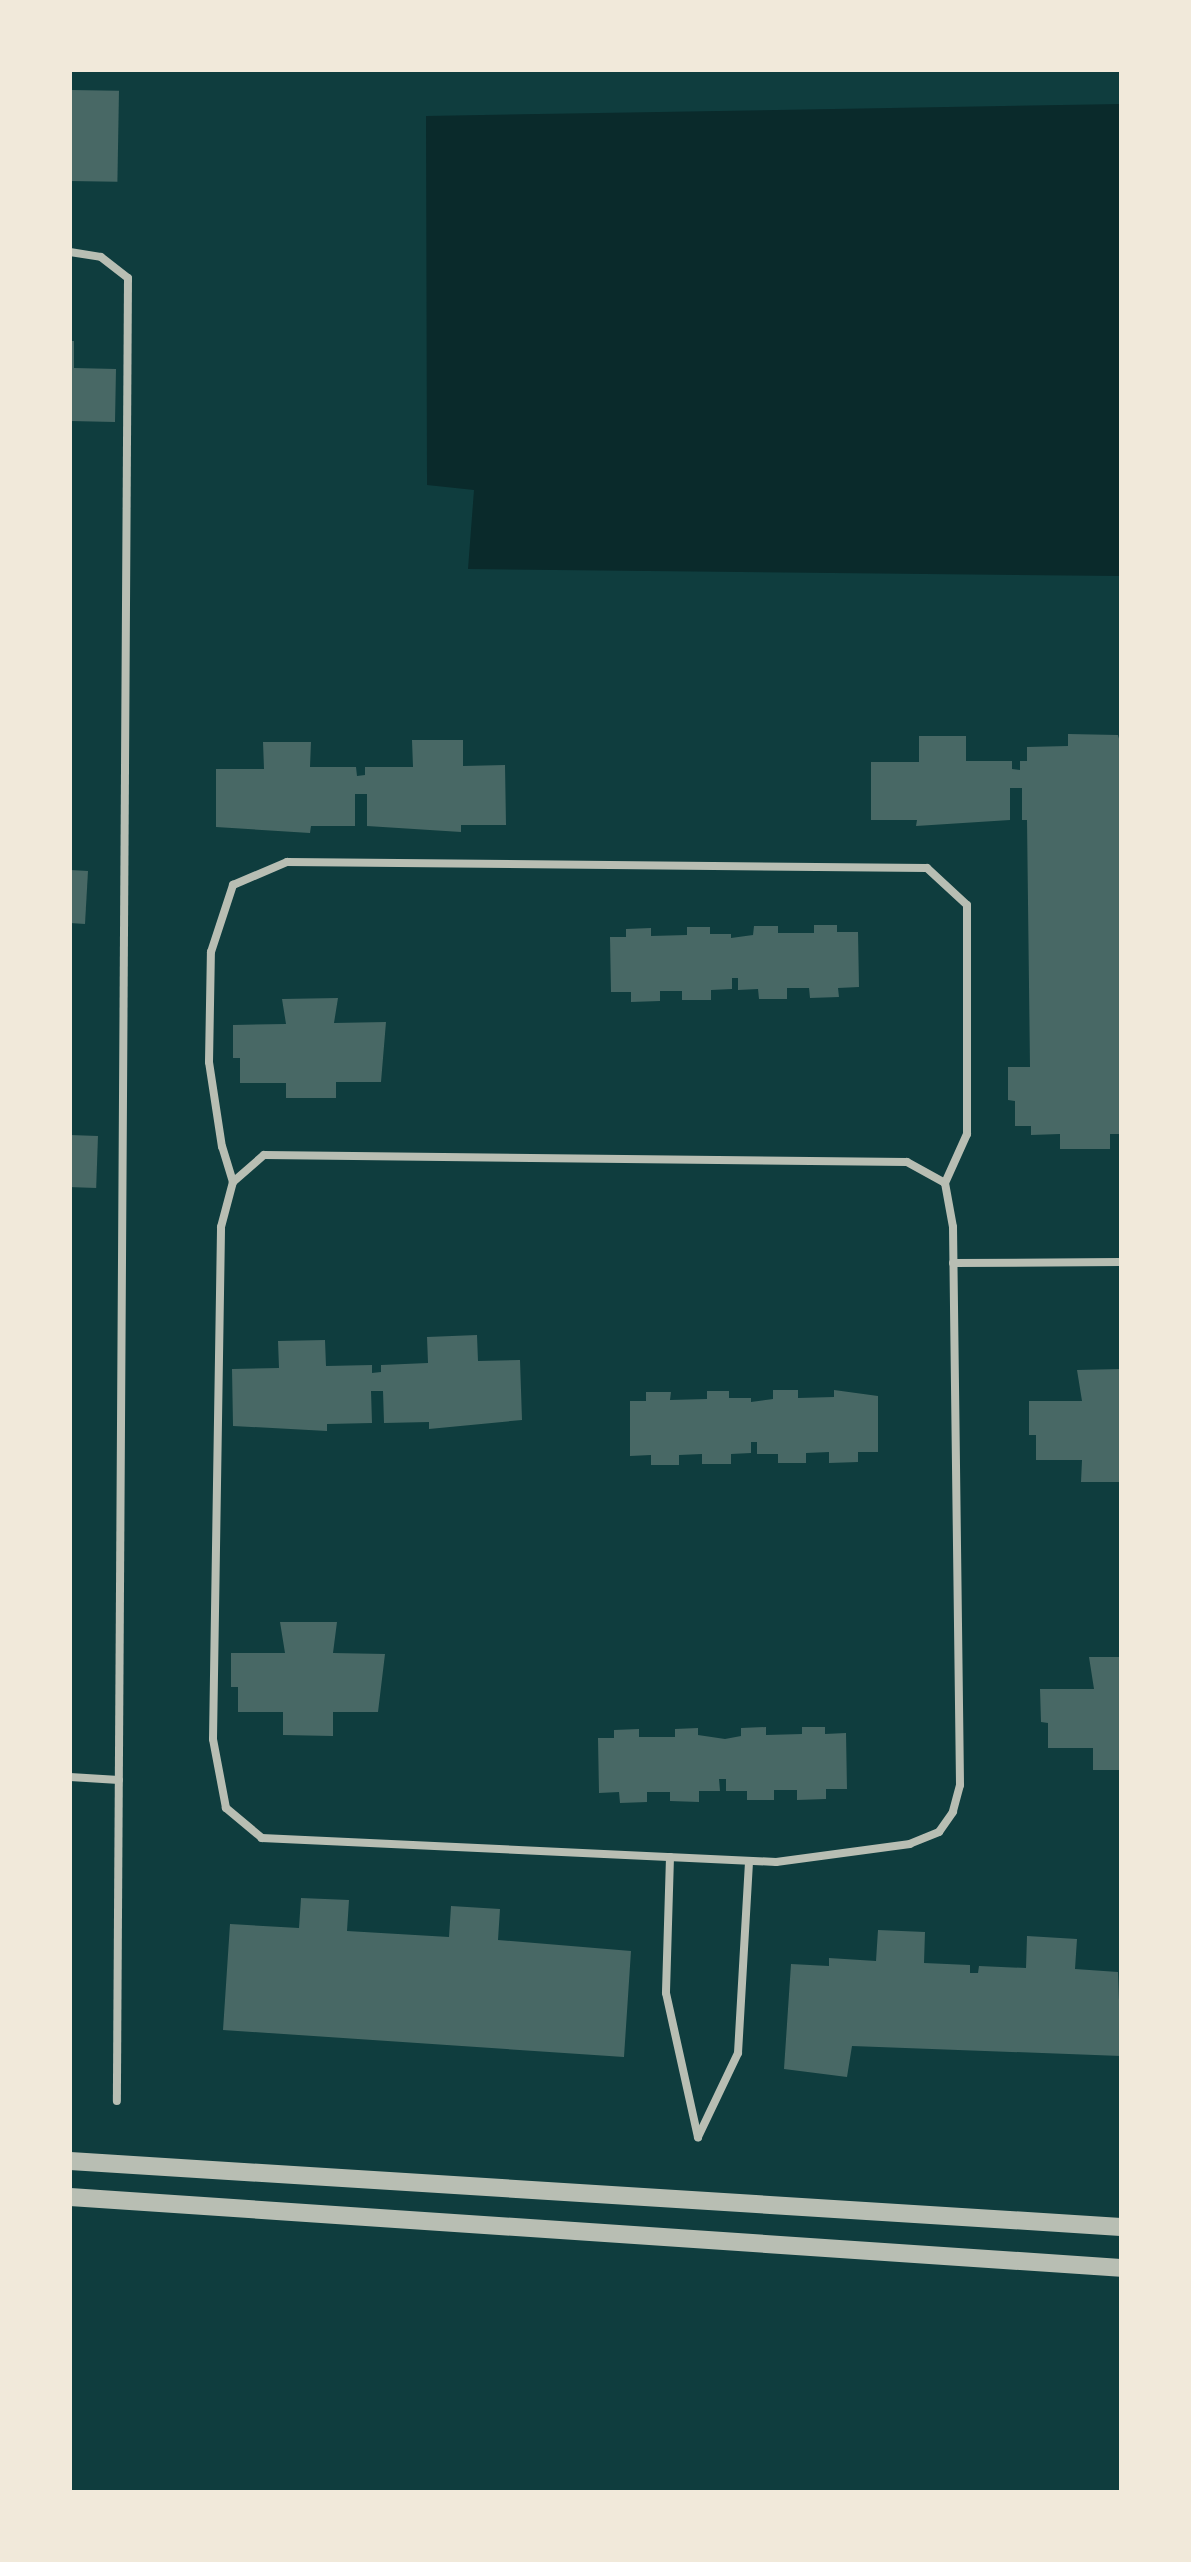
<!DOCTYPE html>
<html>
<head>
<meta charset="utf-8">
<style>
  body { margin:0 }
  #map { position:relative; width:1191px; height:2562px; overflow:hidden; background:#0f3d3e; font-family:Jost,sans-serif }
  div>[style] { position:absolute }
  .water>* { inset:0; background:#0a2a2b }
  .building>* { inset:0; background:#486865; transform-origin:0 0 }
  .service>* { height:8px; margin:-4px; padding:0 4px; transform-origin:4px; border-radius:4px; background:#b8beb3 }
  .tertiary>* { height:18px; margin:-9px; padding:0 9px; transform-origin:9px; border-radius:9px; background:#b8beb3 }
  span { translate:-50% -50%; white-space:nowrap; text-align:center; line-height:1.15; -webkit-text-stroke:8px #f1e9da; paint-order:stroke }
  .frame { position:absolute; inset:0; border:72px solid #f1e9da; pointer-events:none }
</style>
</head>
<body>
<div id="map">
  <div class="water">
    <i style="clip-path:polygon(1121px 104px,1120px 576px,468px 569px,474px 490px,427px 485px,426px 116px)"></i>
  </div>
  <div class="building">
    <i style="left:70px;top:90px;width:49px;height:91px;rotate:1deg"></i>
    <i style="clip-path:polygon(70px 341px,74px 341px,74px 368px,116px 369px,115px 422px,70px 421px)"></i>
    <i style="clip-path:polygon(1068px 734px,1118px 735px,1121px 746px,1121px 1134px,1110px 1134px,1110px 1149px,1060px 1149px,1060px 1134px,1031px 1135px,1031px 1126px,1015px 1126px,1015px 1101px,1008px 1100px,1008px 1067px,1030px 1067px,1027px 820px,1022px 820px,1022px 788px,1010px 788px,1010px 820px,916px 826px,917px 820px,871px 820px,871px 762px,919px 762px,919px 736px,966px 736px,966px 761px,1012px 761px,1012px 769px,1020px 770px,1020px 761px,1027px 761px,1027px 747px,1068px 746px)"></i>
    <i style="clip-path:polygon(412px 740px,463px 740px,463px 766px,505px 765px,506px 825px,461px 825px,461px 832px,367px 826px,367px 794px,355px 794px,355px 826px,311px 826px,310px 833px,216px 827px,216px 769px,264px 769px,263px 742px,311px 742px,310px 767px,356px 767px,357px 776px,365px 775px,365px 767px,413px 767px)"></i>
    <i style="clip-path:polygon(70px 870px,88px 871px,85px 924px,70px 923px)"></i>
    <i style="clip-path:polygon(814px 925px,837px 925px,837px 932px,858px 932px,859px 987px,838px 988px,839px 997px,810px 998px,809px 988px,787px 988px,787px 999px,759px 999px,758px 989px,738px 990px,738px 978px,732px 978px,732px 989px,711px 990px,711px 1000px,682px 1000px,682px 991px,660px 991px,660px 1001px,631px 1002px,631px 992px,611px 992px,610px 937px,626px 937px,626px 929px,651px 928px,651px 936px,687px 935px,687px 927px,710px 927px,710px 934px,731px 934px,731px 938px,753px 935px,754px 926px,778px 926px,778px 933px,814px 933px)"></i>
    <i style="clip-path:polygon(338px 998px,334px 1023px,386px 1022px,381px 1082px,336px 1082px,336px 1098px,286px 1098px,286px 1083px,240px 1083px,240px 1058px,233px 1058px,233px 1025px,286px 1024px,282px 999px)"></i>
    <i style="left:70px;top:1135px;width:28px;height:52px;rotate:2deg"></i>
    <i style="clip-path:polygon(477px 1335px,478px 1361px,520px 1360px,522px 1420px,429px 1429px,429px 1422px,384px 1423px,383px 1391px,371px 1391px,372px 1423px,327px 1424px,327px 1431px,233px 1426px,232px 1369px,279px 1368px,278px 1341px,325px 1340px,326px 1366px,372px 1365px,372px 1373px,381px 1372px,381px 1365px,428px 1363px,427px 1337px)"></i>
    <i style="clip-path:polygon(1121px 1369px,1121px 1482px,1081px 1482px,1082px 1460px,1036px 1460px,1036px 1435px,1029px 1435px,1029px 1401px,1082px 1401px,1077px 1370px)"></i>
    <i style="clip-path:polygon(773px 1390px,798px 1390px,798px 1398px,834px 1397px,834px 1390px,878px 1396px,878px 1452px,858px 1452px,858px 1462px,829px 1463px,829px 1452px,806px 1453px,806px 1463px,778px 1463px,778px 1454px,757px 1454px,757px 1442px,751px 1442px,751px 1453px,731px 1454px,731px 1464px,702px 1464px,702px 1454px,679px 1455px,679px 1465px,651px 1465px,651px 1455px,630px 1456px,630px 1401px,646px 1401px,646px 1392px,671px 1392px,670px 1400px,707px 1399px,707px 1391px,729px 1391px,729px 1398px,751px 1398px,751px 1402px,773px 1399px)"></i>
    <i style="clip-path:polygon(280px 1622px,337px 1622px,333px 1653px,385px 1654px,378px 1712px,333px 1712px,333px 1736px,283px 1735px,283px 1712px,238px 1712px,238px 1687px,231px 1687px,231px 1653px,285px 1653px)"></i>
    <i style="clip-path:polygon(1089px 1657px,1121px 1657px,1121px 1770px,1093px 1770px,1093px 1748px,1048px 1748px,1048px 1723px,1041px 1722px,1040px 1689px,1094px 1689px)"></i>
    <i style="clip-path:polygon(766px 1727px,766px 1735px,802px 1734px,802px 1727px,825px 1727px,825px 1734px,846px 1733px,847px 1789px,826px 1789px,826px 1799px,797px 1800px,797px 1790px,774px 1790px,774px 1800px,747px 1800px,747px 1791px,726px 1791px,726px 1779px,719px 1779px,720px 1791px,699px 1791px,699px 1802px,670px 1801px,670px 1792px,647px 1792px,647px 1802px,620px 1803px,619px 1792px,599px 1793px,598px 1738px,614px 1738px,614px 1730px,639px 1729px,639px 1737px,675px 1737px,675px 1729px,698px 1728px,698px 1735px,725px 1739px,741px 1736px,741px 1728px)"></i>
    <i style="clip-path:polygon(301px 1898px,349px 1900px,347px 1931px,449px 1937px,451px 1906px,500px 1909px,498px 1940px,631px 1951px,624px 2057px,223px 2030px,230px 1924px,299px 1928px)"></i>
    <i style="clip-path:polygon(878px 1930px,925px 1932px,924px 1963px,970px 1965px,970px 1973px,978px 1973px,979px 1966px,1026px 1968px,1027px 1936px,1077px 1939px,1075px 1969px,1118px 1972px,1121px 2056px,852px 2046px,847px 2077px,784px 2069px,791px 1964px,829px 1966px,829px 1958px,876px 1961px)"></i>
  </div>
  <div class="service">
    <i style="left:70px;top:252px;width:31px;rotate:9deg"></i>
    <i style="left:101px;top:257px;width:34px;rotate:38deg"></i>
    <i style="left:128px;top:278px;width:1823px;rotate:90.35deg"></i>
    <i style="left:264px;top:1155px;width:643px;rotate:0.62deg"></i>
    <i style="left:907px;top:1162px;width:43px;rotate:28.9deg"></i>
    <i style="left:945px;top:1183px;width:45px;rotate:79.7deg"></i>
    <i style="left:953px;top:1227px;width:558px;rotate:89.28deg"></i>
    <i style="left:960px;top:1785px;width:28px;rotate:105deg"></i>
    <i style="left:953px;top:1812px;width:24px;rotate:125deg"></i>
    <i style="left:939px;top:1832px;width:31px;rotate:158deg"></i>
    <i style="left:910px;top:1844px;width:135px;rotate:172.3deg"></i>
    <i style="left:776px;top:1862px;width:515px;rotate:-177.33deg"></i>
    <i style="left:262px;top:1838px;width:47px;rotate:-140.2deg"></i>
    <i style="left:226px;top:1808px;width:70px;rotate:-100.7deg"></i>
    <i style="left:213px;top:1739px;width:512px;rotate:-89.1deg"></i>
    <i style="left:221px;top:1227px;width:47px;rotate:-75.1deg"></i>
    <i style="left:233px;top:1182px;width:41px;rotate:-41.1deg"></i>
    <i style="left:233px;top:1182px;width:37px;rotate:-107deg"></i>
    <i style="left:222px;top:1147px;width:86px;rotate:-98.7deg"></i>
    <i style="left:209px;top:1062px;width:110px;rotate:-89deg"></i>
    <i style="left:211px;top:952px;width:71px;rotate:-71.8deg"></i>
    <i style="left:233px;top:885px;width:59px;rotate:-23.1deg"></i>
    <i style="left:287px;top:862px;width:640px;rotate:0.54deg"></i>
    <i style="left:927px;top:868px;width:54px;rotate:42.8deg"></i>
    <i style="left:967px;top:905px;width:229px;rotate:90deg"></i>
    <i style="left:967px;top:1134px;width:54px;rotate:114.2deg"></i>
    <i style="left:953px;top:1263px;width:168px;rotate:-0.3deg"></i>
    <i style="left:70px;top:1777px;width:49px;rotate:3.5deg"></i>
    <i style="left:670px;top:1857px;width:136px;rotate:91.7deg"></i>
    <i style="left:666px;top:1993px;width:148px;rotate:77.5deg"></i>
    <i style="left:698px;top:2137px;width:93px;rotate:-64.5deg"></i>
    <i style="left:738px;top:2053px;width:192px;rotate:-86.7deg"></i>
  </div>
  <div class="tertiary">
    <i style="left:70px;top:2161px;width:1053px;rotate:3.59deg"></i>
    <i style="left:70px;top:2197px;width:1053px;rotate:3.86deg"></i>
  </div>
  <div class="frame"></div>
</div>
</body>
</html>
